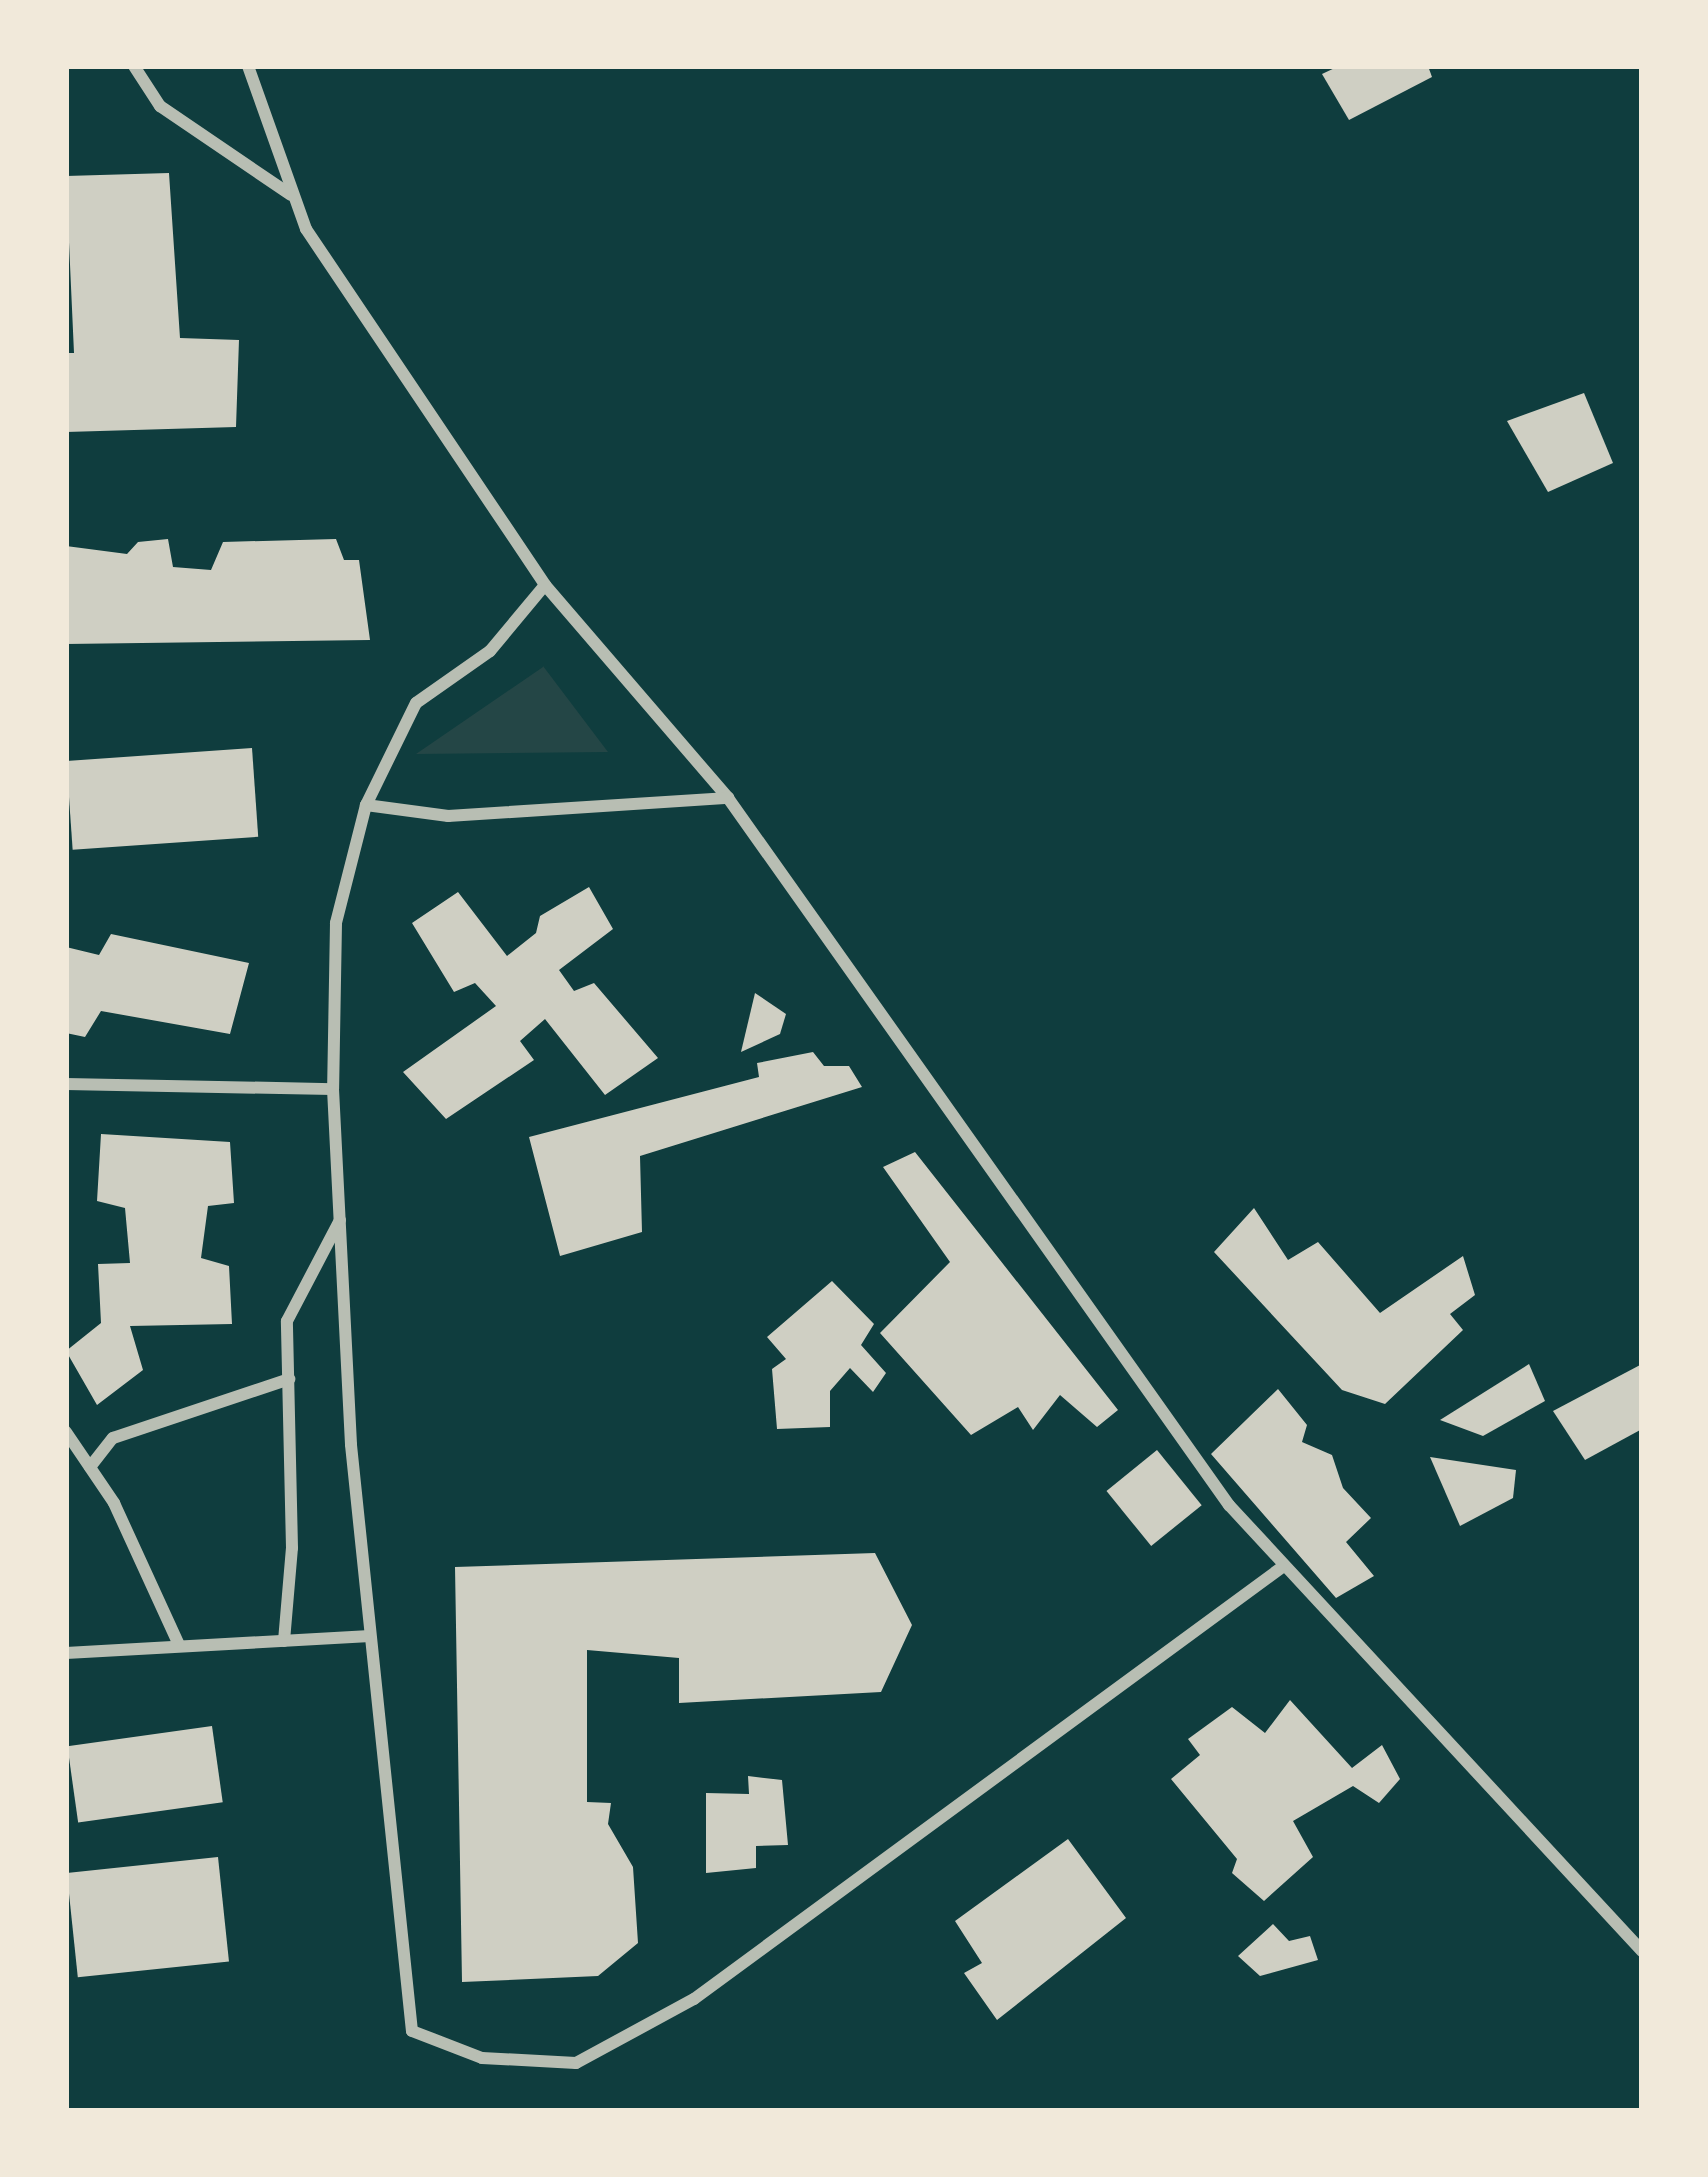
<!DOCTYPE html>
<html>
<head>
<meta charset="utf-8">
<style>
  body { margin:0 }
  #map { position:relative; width:1708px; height:2177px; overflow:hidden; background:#0f3d3e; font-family:"PT Serif",serif }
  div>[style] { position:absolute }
  .green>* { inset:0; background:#244646 }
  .building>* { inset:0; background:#cfcfc3; transform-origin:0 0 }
  .minor>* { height:12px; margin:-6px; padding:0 6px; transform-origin:6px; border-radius:6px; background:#b8beb3 }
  span { translate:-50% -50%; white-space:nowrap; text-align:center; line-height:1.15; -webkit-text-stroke:12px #f1e9da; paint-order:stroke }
  .frame { position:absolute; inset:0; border:69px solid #f1e9da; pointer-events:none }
</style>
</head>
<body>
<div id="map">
  <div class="green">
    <i style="clip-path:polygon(543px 666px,608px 752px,416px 754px,543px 667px)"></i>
  </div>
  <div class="building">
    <i style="clip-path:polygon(1339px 66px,1428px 66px,1432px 77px,1349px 120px,1322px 74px)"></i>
    <i style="clip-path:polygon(169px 173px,180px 338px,239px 340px,236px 427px,66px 432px,66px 353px,74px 353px,66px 176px)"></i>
    <i style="clip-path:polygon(1584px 393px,1613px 463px,1548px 492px,1507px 421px)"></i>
    <i style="clip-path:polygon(168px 539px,173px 567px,211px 570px,223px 542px,336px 539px,344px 560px,359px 560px,370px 640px,66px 644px,66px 546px,127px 554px,138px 542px)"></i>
    <i style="left:252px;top:748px;width:89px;height:186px;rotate:86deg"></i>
    <i style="clip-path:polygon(589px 887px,613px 929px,559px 970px,574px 991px,594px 983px,658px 1058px,605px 1095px,545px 1019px,520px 1041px,534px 1060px,446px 1119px,403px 1072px,496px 1006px,475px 983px,454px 992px,412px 923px,458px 892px,507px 956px,536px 933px,540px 916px)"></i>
    <i style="clip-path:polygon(111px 934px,249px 963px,230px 1034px,101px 1011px,85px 1037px,66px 1033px,66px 947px,99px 955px)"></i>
    <i style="clip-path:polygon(755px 993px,786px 1014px,780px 1034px,741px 1052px)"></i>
    <i style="clip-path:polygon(813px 1052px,824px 1066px,849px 1066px,862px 1087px,640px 1156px,642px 1232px,560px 1256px,529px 1137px,759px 1077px,757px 1063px)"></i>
    <i style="clip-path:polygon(101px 1134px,230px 1142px,234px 1203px,208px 1206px,201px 1258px,229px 1266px,232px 1324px,130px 1326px,143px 1370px,97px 1405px,66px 1351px,101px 1323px,98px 1264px,130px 1263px,125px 1208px,97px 1201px)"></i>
    <i style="clip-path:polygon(915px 1152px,1118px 1410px,1097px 1427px,1060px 1395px,1033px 1430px,1018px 1407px,971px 1435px,880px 1333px,950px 1262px,883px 1167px)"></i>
    <i style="clip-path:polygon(1254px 1208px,1288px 1260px,1318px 1242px,1380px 1313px,1463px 1256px,1475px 1295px,1450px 1314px,1463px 1330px,1385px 1404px,1342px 1390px,1214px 1252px)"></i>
    <i style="clip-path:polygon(832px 1281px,874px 1324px,861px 1345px,886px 1373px,873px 1392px,850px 1368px,830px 1391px,830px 1427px,777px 1429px,772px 1369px,786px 1359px,767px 1337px)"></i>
    <i style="clip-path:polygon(1529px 1364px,1545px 1401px,1483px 1436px,1440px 1420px)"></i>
    <i style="clip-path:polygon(1642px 1364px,1642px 1429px,1585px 1460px,1553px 1411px)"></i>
    <i style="clip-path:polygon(1278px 1389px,1307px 1425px,1302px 1442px,1332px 1455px,1343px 1488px,1371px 1518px,1346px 1542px,1374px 1576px,1336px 1598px,1211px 1454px)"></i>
    <i style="left:1157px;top:1450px;width:71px;height:65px;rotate:51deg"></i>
    <i style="clip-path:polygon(1430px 1457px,1516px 1470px,1513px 1498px,1460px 1526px)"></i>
    <i style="clip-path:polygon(875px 1553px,912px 1625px,881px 1692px,679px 1703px,679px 1658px,587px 1650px,587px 1802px,611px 1803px,608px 1824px,633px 1867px,638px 1943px,598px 1976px,462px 1982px,455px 1567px)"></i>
    <i style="clip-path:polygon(1290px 1700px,1352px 1768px,1382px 1745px,1400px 1779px,1379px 1803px,1353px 1786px,1293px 1821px,1313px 1857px,1264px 1901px,1232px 1873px,1237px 1859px,1171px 1779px,1200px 1755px,1188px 1739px,1232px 1707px,1265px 1733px)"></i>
    <i style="left:212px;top:1726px;width:77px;height:146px;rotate:82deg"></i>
    <i style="clip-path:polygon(748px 1776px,782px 1780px,788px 1845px,756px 1846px,756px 1868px,706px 1873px,706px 1793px,749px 1794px)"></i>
    <i style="clip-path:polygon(1068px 1839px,1126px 1918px,997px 2020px,964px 1973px,982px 1963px,955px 1921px)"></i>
    <i style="left:218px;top:1857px;width:105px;height:152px;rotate:84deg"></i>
    <i style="clip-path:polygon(1273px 1924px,1289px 1941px,1310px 1936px,1318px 1960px,1260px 1976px,1238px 1956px)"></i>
  </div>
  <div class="minor">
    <i style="left:134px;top:66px;width:48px;rotate:57deg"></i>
    <i style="left:160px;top:106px;width:158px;rotate:34.2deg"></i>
    <i style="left:248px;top:66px;width:173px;rotate:70.4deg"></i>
    <i style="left:306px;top:229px;width:429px;rotate:56.1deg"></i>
    <i style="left:545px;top:585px;width:281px;rotate:49.3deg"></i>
    <i style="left:728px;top:798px;width:867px;rotate:54.68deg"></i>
    <i style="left:1229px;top:1505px;width:608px;rotate:47.2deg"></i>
    <i style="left:545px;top:585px;width:86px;rotate:129.8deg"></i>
    <i style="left:490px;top:651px;width:90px;rotate:144.9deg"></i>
    <i style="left:416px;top:703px;width:114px;rotate:116.1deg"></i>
    <i style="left:366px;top:805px;width:122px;rotate:104.3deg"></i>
    <i style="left:336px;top:923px;width:166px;rotate:91deg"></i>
    <i style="left:333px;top:1089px;width:356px;rotate:87.1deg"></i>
    <i style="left:351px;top:1445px;width:589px;rotate:84.06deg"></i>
    <i style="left:412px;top:2031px;width:75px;rotate:21.1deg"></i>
    <i style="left:482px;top:2058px;width:94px;rotate:3deg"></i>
    <i style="left:576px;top:2063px;width:134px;rotate:-28.5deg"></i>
    <i style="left:694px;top:1999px;width:728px;rotate:-36.29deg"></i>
    <i style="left:366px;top:805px;width:83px;rotate:7.6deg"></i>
    <i style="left:448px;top:816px;width:281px;rotate:-3.7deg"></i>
    <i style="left:66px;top:1084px;width:267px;rotate:1.1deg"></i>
    <i style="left:66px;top:1432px;width:86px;rotate:55.9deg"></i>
    <i style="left:114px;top:1503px;width:156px;rotate:65.4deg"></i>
    <i style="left:90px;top:1467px;width:37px;rotate:-52deg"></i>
    <i style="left:113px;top:1438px;width:186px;rotate:-18.5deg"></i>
    <i style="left:284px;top:1641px;width:93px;rotate:-85.1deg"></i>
    <i style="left:292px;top:1548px;width:227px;rotate:-91.3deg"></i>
    <i style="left:287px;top:1321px;width:114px;rotate:-62.3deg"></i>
    <i style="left:66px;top:1653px;width:300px;rotate:-3.2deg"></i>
  </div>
  <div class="frame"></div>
</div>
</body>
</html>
